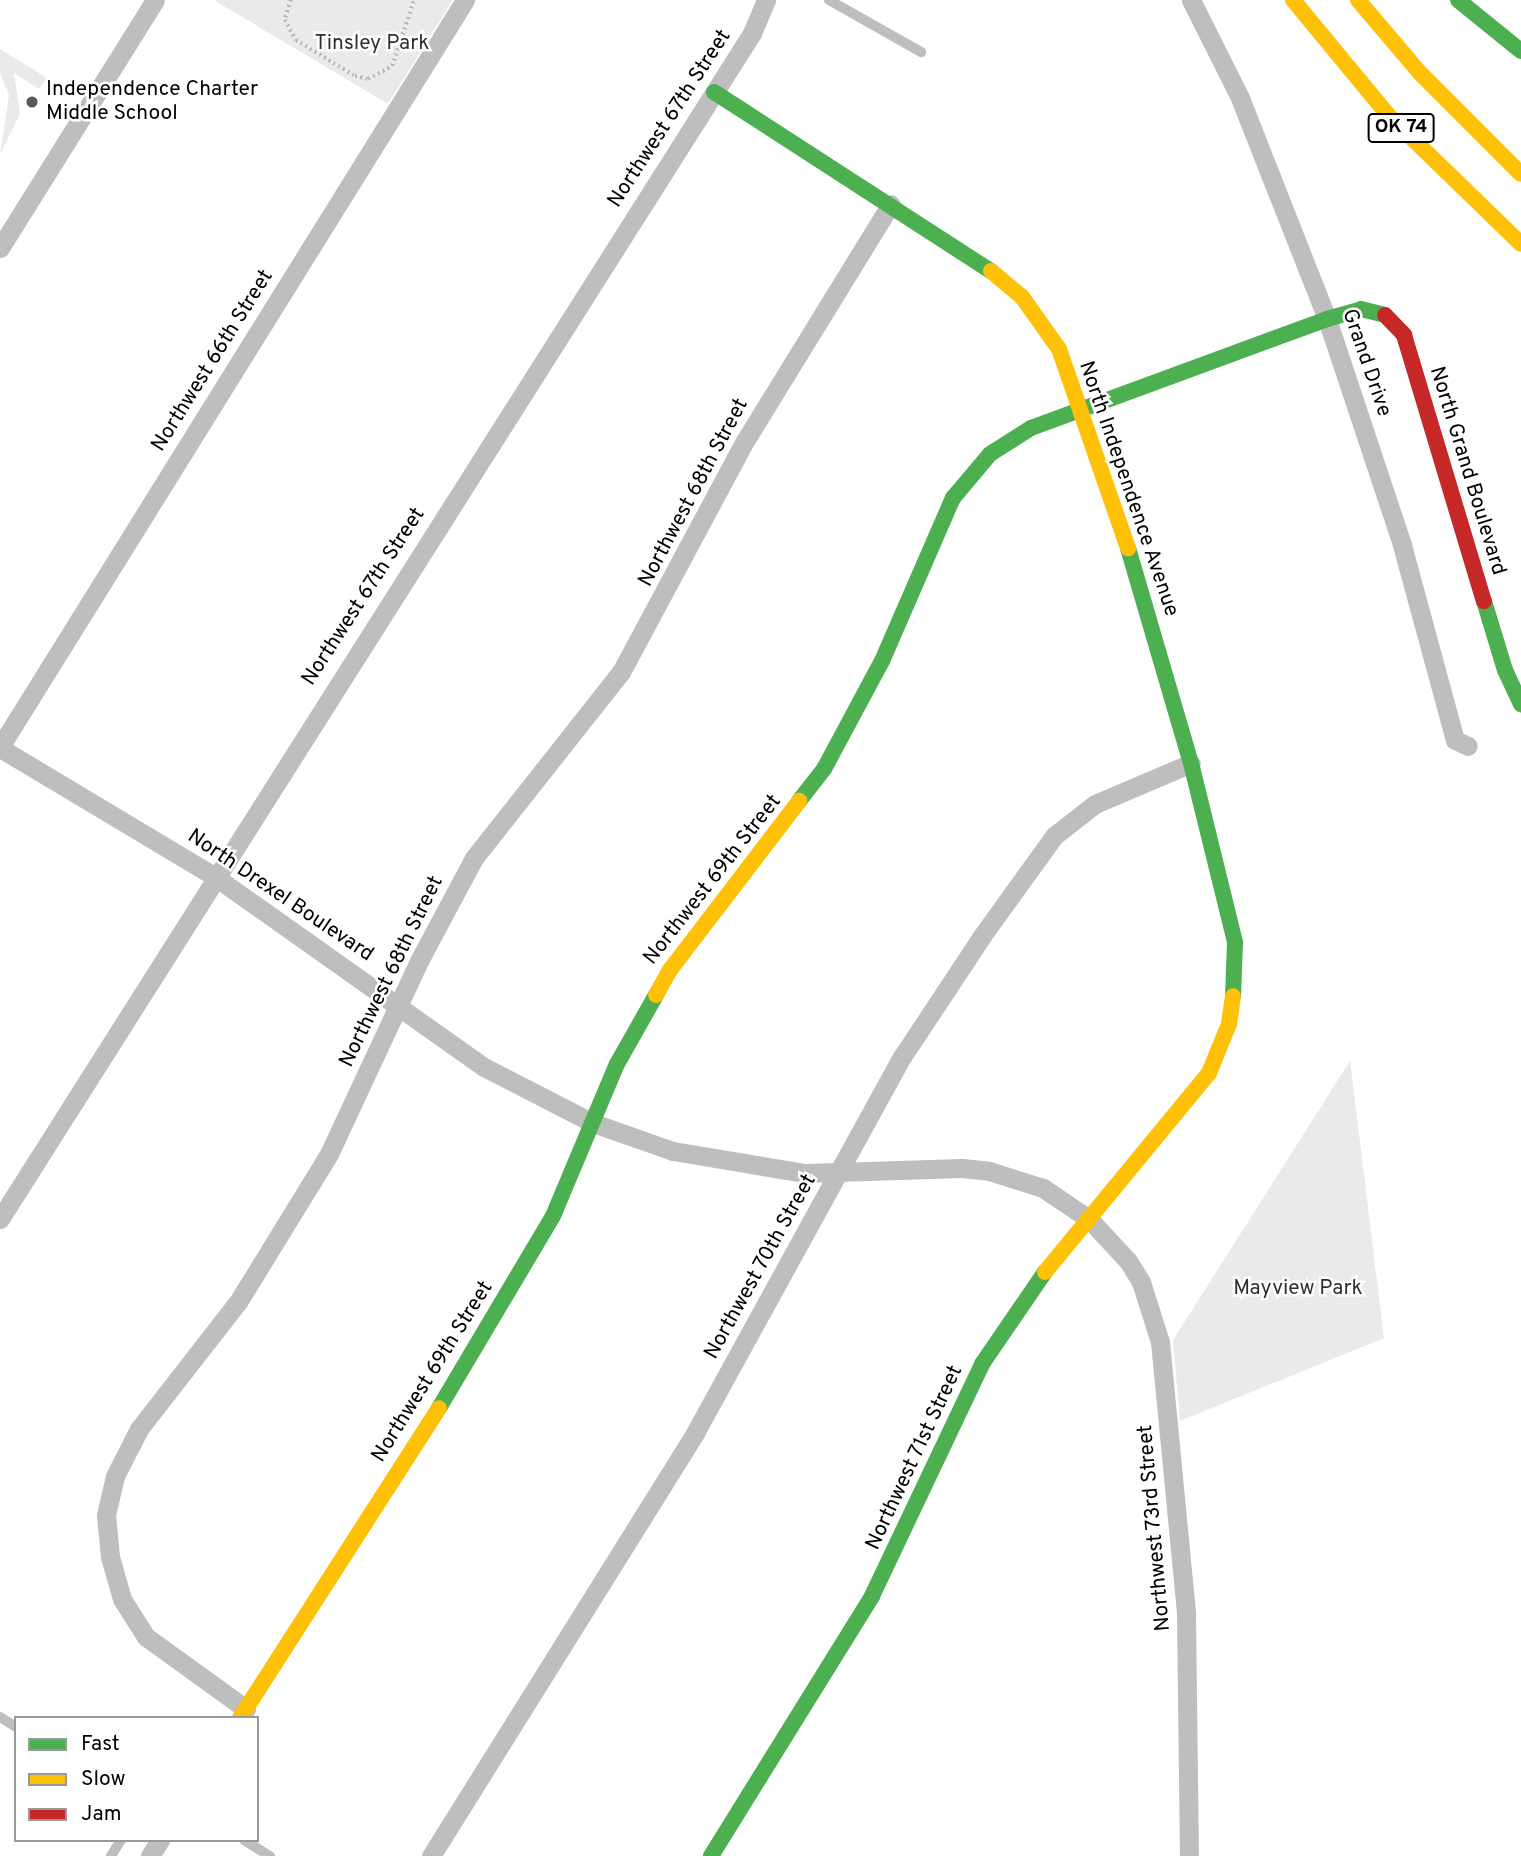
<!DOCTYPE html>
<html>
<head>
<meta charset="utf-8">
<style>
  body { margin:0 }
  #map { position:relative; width:1521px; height:1856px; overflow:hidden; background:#fff; font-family:Overpass,sans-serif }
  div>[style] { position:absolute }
  .green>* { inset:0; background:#eaeaea }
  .path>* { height:3.5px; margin-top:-1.75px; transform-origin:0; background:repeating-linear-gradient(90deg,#b8b8b8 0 2px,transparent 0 5.5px) }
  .lane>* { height:10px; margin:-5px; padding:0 5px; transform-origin:5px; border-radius:5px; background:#bebebe }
  .street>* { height:19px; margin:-9.5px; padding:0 9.5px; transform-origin:9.5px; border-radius:9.5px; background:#bebebe }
  .fast>* { height:16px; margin:-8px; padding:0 8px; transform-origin:8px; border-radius:8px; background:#4caf50 }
  .slow>* { height:16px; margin:-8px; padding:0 8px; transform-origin:8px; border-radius:8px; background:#ffc107 }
  .jam>* { height:16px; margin:-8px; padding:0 8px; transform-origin:8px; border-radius:8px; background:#c62828 }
  .dots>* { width:19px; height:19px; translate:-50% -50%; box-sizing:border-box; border:4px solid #fff; border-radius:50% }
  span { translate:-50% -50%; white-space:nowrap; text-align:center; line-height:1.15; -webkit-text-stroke:5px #fff; paint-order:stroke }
  .shield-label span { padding:2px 5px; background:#fff; border:2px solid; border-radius:5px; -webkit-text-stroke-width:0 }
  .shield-label { font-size:19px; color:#000; font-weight:700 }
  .park-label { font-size:21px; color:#2f2f2f }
  .poi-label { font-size:21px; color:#000 }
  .left { translate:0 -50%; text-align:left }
  .street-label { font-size:21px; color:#000 }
  .legend { position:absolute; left:14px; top:1716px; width:245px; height:126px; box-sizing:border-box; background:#fff; border:2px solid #999; margin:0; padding:9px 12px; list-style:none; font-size:21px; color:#000 }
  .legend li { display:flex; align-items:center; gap:14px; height:35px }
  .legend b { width:35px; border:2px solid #999 }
</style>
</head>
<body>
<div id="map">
  <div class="green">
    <i style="clip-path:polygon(214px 0,453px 0,388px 104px)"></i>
    <i style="clip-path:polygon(0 49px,47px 78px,39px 89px,14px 73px,20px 114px,0 155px,9px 95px,0 73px)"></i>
    <i style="clip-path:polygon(1350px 1061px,1384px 1338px,1180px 1421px,1173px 1340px)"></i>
  </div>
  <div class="path">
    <i style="left:291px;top:0;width:21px;rotate:107deg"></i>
    <i style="left:285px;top:20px;width:23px;rotate:61deg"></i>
    <i style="left:296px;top:40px;width:69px;rotate:31.4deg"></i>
    <i style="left:355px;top:76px;width:13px;rotate:13deg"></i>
    <i style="left:368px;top:79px;width:27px;rotate:-28deg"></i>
    <i style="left:392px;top:66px;width:70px;rotate:-71.6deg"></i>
  </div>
  <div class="lane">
    <i style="left:829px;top:0;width:106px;rotate:29.5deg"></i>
    <i style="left:0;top:1717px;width:19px;rotate:32deg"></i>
    <i style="left:244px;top:1840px;width:31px;rotate:32deg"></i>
    <i style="left:111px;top:1856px;width:19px;rotate:-58deg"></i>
  </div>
  <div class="street">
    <i style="left:1191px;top:0;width:110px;rotate:63.4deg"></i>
    <i style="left:1240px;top:98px;width:238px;rotate:68.5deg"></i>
    <i style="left:1327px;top:319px;width:238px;rotate:71.6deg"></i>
    <i style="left:1402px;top:545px;width:202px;rotate:74.8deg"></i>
    <i style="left:1455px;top:740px;width:14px;rotate:25deg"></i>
    <i style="left:0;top:248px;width:292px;rotate:-58deg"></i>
    <i style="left:0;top:747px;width:880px;rotate:-58.1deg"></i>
    <i style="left:0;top:748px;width:249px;rotate:30.9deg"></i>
    <i style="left:214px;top:876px;width:331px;rotate:35.3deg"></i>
    <i style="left:484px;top:1067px;width:123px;rotate:27.2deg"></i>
    <i style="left:593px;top:1123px;width:85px;rotate:19.3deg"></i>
    <i style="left:673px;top:1151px;width:134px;rotate:9.5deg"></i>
    <i style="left:805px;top:1173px;width:157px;rotate:-1.8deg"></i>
    <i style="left:962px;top:1168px;width:27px;rotate:6deg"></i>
    <i style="left:989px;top:1171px;width:57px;rotate:17.5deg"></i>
    <i style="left:1043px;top:1188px;width:55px;rotate:34deg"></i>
    <i style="left:1089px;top:1219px;width:57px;rotate:47.1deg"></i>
    <i style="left:1128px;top:1261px;width:25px;rotate:58deg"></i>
    <i style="left:1141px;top:1282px;width:63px;rotate:72.4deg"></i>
    <i style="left:1160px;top:1342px;width:273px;rotate:84.5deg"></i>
    <i style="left:1186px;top:1614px;width:242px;rotate:89.3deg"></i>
    <i style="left:0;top:1219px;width:1404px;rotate:-57.62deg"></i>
    <i style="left:752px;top:33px;width:36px;rotate:-67deg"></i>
    <i style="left:246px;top:1709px;width:123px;rotate:-144.2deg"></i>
    <i style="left:146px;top:1637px;width:45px;rotate:-122.3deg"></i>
    <i style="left:122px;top:1599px;width:44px;rotate:-105.9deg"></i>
    <i style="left:110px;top:1557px;width:42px;rotate:-95.4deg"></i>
    <i style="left:106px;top:1515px;width:40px;rotate:-77deg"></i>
    <i style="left:115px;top:1476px;width:53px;rotate:-62.9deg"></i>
    <i style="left:139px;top:1429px;width:161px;rotate:-52.1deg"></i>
    <i style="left:238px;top:1302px;width:174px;rotate:-58.4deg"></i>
    <i style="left:329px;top:1154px;width:213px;rotate:-65deg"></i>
    <i style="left:419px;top:961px;width:117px;rotate:-61.9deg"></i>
    <i style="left:474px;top:858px;width:237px;rotate:-51.7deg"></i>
    <i style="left:621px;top:672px;width:262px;rotate:-61.8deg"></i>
    <i style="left:745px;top:441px;width:278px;rotate:-58.4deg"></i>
    <i style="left:150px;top:1856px;width:19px;rotate:-58deg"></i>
    <i style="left:431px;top:1856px;width:499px;rotate:-58deg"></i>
    <i style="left:695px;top:1433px;width:429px;rotate:-61.2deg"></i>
    <i style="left:902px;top:1057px;width:145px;rotate:-56.5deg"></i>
    <i style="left:982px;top:936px;width:123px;rotate:-54.2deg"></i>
    <i style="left:1054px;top:836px;width:52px;rotate:-38deg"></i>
    <i style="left:1095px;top:804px;width:104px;rotate:-23.1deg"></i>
  </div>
  <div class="fast">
    <i style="left:1458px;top:0;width:81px;rotate:39deg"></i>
    <i style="left:714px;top:92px;width:330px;rotate:32.9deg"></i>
    <i style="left:1128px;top:548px;width:224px;rotate:73.7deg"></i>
    <i style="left:1191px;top:763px;width:184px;rotate:76.2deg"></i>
    <i style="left:1235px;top:942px;width:54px;rotate:92.1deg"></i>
    <i style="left:1484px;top:601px;width:72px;rotate:73.1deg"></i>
    <i style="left:1505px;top:670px;width:38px;rotate:65deg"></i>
    <i style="left:799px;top:801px;width:41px;rotate:-52deg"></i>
    <i style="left:824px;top:769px;width:123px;rotate:-61.8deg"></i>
    <i style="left:882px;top:661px;width:178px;rotate:-66.5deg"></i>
    <i style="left:953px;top:498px;width:57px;rotate:-49.9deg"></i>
    <i style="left:990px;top:454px;width:49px;rotate:-32.4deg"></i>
    <i style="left:1031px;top:428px;width:315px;rotate:-20.2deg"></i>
    <i style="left:1327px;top:319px;width:35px;rotate:-16deg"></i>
    <i style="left:1361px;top:309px;width:25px;rotate:14deg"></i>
    <i style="left:439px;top:1408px;width:223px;rotate:-59.3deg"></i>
    <i style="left:553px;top:1216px;width:165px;rotate:-67.2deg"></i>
    <i style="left:617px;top:1064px;width:79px;rotate:-60.5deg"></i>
    <i style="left:711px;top:1856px;width:306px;rotate:-58.2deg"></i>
    <i style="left:872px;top:1596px;width:257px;rotate:-64.6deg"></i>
    <i style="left:982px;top:1364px;width:112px;rotate:-55.6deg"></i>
  </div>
  <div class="slow">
    <i style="left:1293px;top:0;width:149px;rotate:50.4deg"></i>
    <i style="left:1388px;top:115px;width:185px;rotate:44.1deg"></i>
    <i style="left:1358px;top:0;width:94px;rotate:49.7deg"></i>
    <i style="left:1419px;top:72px;width:144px;rotate:45deg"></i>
    <i style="left:991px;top:271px;width:40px;rotate:40deg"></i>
    <i style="left:1022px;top:297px;width:64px;rotate:54.6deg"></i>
    <i style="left:1059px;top:349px;width:211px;rotate:70.9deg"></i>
    <i style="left:656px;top:995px;width:29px;rotate:-61deg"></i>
    <i style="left:670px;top:970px;width:213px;rotate:-52.6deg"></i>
    <i style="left:1045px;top:1272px;width:258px;rotate:-50.5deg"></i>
    <i style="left:1209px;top:1073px;width:53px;rotate:-67.8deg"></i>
    <i style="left:1229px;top:1024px;width:28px;rotate:-82deg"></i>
    <i style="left:240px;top:1718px;width:368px;rotate:-57.3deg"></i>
  </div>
  <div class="jam">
    <i style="left:1385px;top:315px;width:28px;rotate:46deg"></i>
    <i style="left:1404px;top:335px;width:278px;rotate:73.3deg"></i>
  </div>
  <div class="dots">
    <i style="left:32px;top:102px;background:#595959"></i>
  </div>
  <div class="shield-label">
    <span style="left:1401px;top:128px">OK 74</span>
  </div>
  <div class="park-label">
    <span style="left:372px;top:44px">Tinsley Park</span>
    <span style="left:1298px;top:1289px">Mayview Park</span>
  </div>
  <div class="poi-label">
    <span class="left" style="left:46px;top:102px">Independence Charter<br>Middle School</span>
  </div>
  <div class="street-label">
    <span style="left:670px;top:119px;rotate:-57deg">Northwest 67th Street</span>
    <span style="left:213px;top:361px;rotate:-58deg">Northwest 66th Street</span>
    <span style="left:1366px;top:363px;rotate:71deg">Grand Drive</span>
    <span style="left:1467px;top:471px;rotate:73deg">North Grand Boulevard</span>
    <span style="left:1128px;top:489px;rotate:71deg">North Independence Avenue</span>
    <span style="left:694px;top:493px;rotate:-62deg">Northwest 68th Street</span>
    <span style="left:364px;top:597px;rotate:-57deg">Northwest 67th Street</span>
    <span style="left:713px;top:880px;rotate:-52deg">Northwest 69th Street</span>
    <span style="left:280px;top:896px;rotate:34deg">North Drexel Boulevard</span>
    <span style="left:392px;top:972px;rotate:-64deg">Northwest 68th Street</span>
    <span style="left:761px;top:1267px;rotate:-61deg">Northwest 70th Street</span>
    <span style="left:433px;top:1372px;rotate:-58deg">Northwest 69th Street</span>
    <span style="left:915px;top:1458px;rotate:-65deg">Northwest 71st Street</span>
    <span style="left:1155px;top:1528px;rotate:-95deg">Northwest 73rd Street</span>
  </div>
  <ul class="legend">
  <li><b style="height:9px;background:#4caf50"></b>Fast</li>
  <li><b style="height:9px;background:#ffc107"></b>Slow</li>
  <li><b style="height:9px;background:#c62828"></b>Jam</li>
  </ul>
</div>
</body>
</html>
